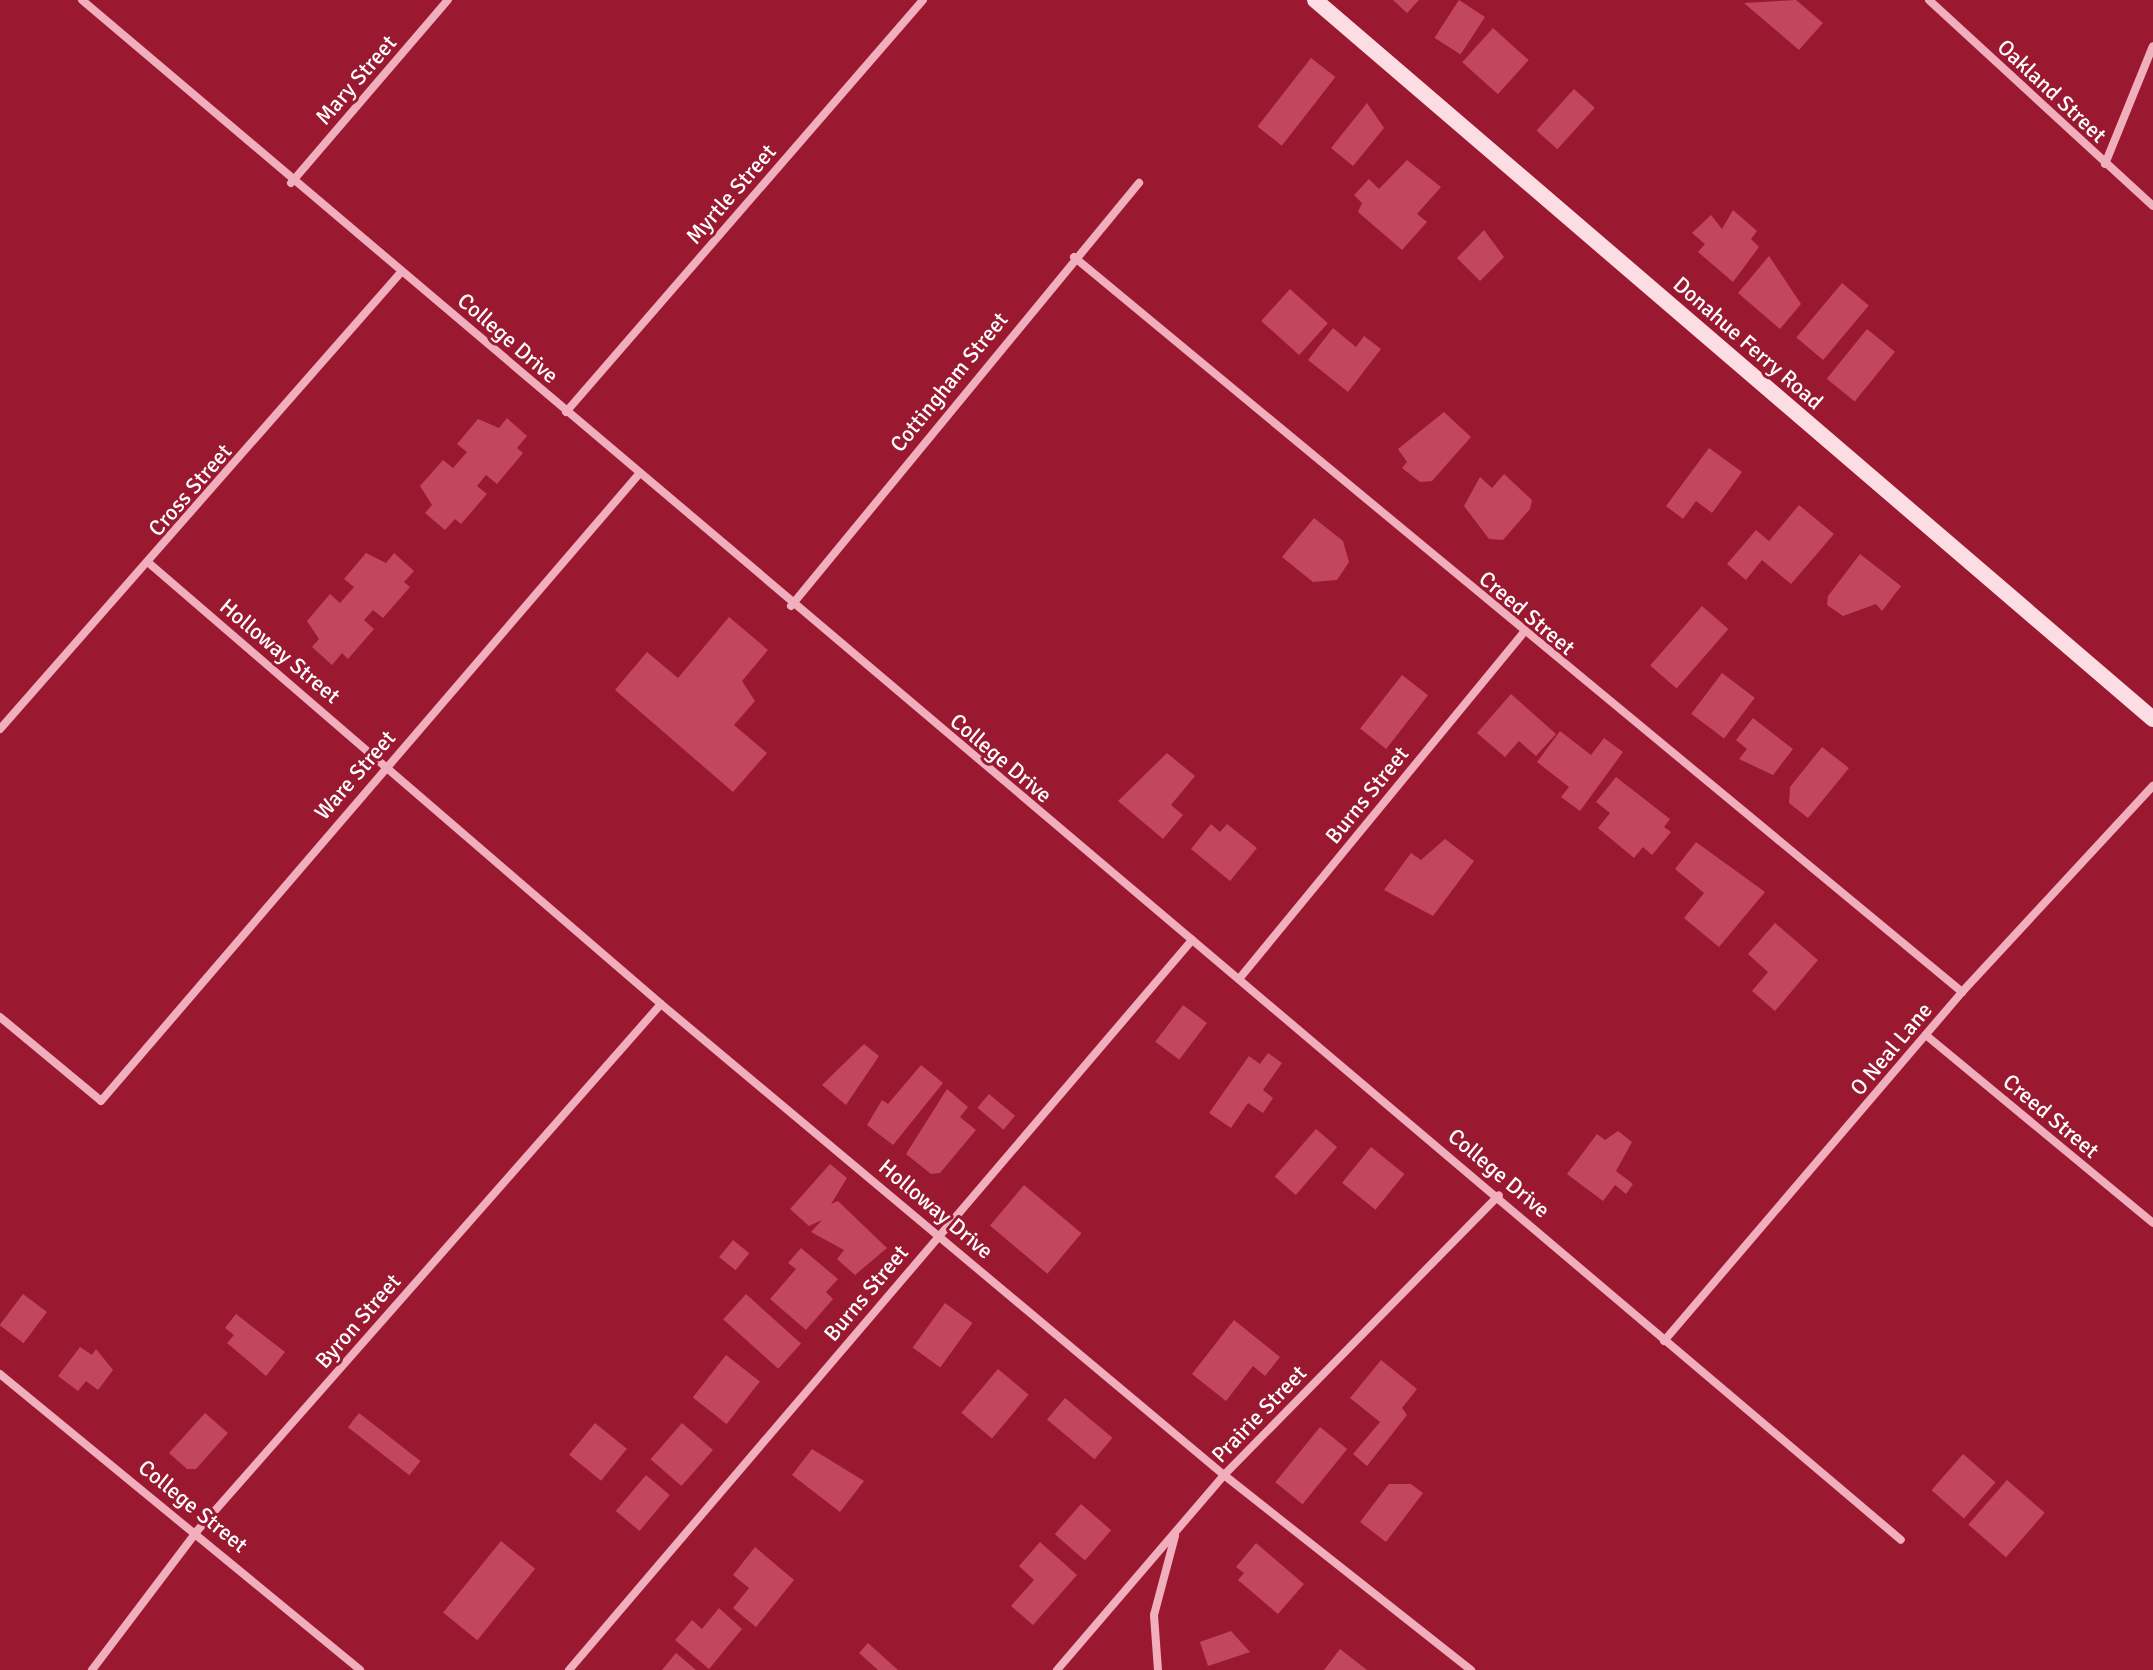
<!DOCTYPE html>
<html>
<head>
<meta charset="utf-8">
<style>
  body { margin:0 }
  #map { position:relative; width:2153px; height:1670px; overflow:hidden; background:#9a1931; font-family:Signika,sans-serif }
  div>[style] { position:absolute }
  .building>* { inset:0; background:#c2465e; transform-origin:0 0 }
  .street>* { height:8px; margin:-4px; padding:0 4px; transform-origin:4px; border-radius:4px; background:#f1aebc }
  .secondary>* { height:16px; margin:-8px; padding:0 8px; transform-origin:8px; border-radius:8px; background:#fcdde3 }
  span { translate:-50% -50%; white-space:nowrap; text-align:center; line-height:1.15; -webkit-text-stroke:6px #9a1931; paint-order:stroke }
  .street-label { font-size:22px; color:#fff }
</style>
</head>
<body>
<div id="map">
  <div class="building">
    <i style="clip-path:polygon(1393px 0,1419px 0,1407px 13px)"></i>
    <i style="left:1459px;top:0;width:31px;height:45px;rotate:33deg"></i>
    <i style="clip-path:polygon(1796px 0,1823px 23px,1799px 50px,1744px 3px)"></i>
    <i style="left:1493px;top:28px;width:48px;height:46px;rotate:42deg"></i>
    <i style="left:1311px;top:58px;width:31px;height:87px;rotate:38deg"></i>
    <i style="left:1574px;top:89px;width:28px;height:56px;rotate:42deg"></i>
    <i style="clip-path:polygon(1367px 103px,1384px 128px,1353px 166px,1331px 148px)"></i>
    <i style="clip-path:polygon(1407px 160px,1441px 187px,1417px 214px,1427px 222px,1402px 250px,1358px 212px,1362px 203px,1354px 195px,1369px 179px,1379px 189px)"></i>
    <i style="clip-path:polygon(1733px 210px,1757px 231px,1751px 239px,1759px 247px,1733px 282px,1698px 252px,1705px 244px,1692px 233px,1711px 215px,1722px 229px)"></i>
    <i style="clip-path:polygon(1484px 230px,1504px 257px,1480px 281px,1457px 258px)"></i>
    <i style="clip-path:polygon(1769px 256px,1801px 304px,1780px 329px,1738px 293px)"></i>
    <i style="left:1842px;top:283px;width:35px;height:71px;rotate:40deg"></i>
    <i style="left:1290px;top:289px;width:51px;height:43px;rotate:42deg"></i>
    <i style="clip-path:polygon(1333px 328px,1356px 347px,1364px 336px,1381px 349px,1348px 392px,1308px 360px)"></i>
    <i style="left:1867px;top:329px;width:36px;height:64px;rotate:39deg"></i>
    <i style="clip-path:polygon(1444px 412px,1471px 437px,1432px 481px,1420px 482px,1402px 468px,1407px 462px,1398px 449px)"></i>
    <i style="clip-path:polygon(507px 418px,527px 436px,517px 448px,523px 453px,497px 484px,486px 475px,477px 486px,487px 494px,461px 524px,455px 519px,445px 530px,425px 513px,432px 505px,420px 486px,443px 460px,453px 468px,467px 452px,457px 444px,478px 419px,499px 428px)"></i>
    <i style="clip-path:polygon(1709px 448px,1742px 472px,1712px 513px,1696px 501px,1683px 519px,1666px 506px)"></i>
    <i style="clip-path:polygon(1504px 474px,1532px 500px,1530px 509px,1503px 540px,1489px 539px,1464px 506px,1480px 477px,1492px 488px)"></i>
    <i style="clip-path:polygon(1799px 505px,1834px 534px,1791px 584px,1762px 560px,1746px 580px,1727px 564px,1756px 530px,1769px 541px)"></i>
    <i style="clip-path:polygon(1314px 518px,1343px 541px,1349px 562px,1337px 580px,1313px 582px,1282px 557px)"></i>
    <i style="clip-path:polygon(366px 553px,386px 563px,394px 553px,414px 571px,404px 582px,410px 587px,383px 618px,373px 610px,364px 620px,374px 629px,348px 659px,342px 653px,332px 665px,312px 647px,319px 639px,307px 621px,330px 594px,340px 603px,354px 587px,344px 579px)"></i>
    <i style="clip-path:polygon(1860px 554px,1901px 586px,1882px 611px,1876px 604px,1843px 616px,1827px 605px,1828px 596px)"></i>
    <i style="left:1702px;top:606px;width:35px;height:79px;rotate:41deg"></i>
    <i style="clip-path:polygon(729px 617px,768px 650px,742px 681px,755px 701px,734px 725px,767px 753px,733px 792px,615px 690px,647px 652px,678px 678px)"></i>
    <i style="left:1722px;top:673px;width:41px;height:51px;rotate:37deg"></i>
    <i style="left:1402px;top:675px;width:33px;height:68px;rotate:38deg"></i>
    <i style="clip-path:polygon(1511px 694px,1556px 734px,1536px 756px,1519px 741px,1505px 757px,1477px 733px)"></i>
    <i style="clip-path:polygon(1753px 718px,1793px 749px,1773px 775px,1739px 759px,1747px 749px,1736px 740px)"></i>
    <i style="clip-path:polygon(1560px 731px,1591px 755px,1604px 738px,1623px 752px,1580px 811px,1561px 797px,1569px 787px,1537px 762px)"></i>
    <i style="clip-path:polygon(1822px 747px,1849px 768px,1808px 818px,1789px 803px,1790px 787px)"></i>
    <i style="clip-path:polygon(1167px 753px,1195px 776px,1171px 805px,1183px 815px,1163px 839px,1118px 801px)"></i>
    <i style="clip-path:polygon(1616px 777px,1670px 819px,1664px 827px,1671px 832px,1652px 855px,1643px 847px,1634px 858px,1598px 828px,1610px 813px,1596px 802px)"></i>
    <i style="clip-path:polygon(1211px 824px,1220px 832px,1227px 824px,1257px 848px,1230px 881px,1191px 849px)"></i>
    <i style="clip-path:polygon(1445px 839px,1474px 861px,1433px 916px,1384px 890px,1411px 853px,1421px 860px)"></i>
    <i style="clip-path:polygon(1696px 842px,1765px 892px,1719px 947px,1684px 918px,1704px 893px,1675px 869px)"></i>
    <i style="clip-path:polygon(1775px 923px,1818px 960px,1775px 1011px,1752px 991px,1768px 972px,1748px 954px)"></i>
    <i style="left:1183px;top:1005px;width:30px;height:46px;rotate:37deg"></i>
    <i style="clip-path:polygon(864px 1044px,879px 1056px,846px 1105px,822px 1085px)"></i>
    <i style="clip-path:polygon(1268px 1053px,1282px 1063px,1263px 1090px,1273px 1098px,1263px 1113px,1248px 1103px,1231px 1128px,1209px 1113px,1249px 1056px,1260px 1064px)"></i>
    <i style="clip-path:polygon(921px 1065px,943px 1083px,893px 1145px,867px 1125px,882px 1100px,888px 1104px)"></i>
    <i style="clip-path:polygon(947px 1089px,968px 1107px,960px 1117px,976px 1130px,940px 1173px,931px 1174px,906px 1154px)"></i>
    <i style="left:989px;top:1094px;width:34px;height:18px;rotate:40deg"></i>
    <i style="left:1316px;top:1129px;width:28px;height:63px;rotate:41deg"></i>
    <i style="clip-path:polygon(1618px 1131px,1632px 1142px,1616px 1171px,1633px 1184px,1626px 1194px,1615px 1185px,1603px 1201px,1567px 1174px,1597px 1134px,1605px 1140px)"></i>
    <i style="left:1371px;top:1147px;width:43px;height:46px;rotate:39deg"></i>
    <i style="clip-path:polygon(830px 1164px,847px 1178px,831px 1204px,838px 1201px,887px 1248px,855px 1275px,837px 1259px,844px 1250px,811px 1232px,822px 1220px,809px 1226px,790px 1209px)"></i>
    <i style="left:1024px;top:1185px;width:75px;height:53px;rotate:40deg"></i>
    <i style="left:733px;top:1240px;width:21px;height:22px;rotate:39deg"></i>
    <i style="clip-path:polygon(801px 1248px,838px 1279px,826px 1292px,833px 1299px,806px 1330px,770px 1299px,796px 1269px,788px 1263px)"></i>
    <i style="left:23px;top:1294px;width:30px;height:39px;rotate:37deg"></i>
    <i style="left:746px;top:1294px;width:74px;height:34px;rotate:42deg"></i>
    <i style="left:945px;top:1303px;width:34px;height:55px;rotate:36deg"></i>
    <i style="clip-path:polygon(236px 1314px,285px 1352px,266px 1376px,227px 1343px,234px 1335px,225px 1328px)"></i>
    <i style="clip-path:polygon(1234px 1320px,1280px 1357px,1265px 1376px,1253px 1366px,1226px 1401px,1192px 1374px)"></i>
    <i style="clip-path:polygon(80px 1347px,92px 1355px,96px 1349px,113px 1370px,98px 1390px,86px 1381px,78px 1391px,58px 1376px)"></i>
    <i style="left:726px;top:1355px;width:43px;height:54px;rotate:38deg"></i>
    <i style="clip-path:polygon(1381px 1360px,1417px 1389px,1402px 1408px,1407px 1415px,1367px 1466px,1353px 1454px,1380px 1422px,1350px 1398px)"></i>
    <i style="left:998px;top:1369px;width:40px;height:57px;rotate:40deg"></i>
    <i style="left:1065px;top:1398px;width:62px;height:28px;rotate:40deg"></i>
    <i style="clip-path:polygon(205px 1413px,228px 1433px,196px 1469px,187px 1469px,169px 1453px)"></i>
    <i style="left:359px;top:1413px;width:78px;height:18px;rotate:38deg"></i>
    <i style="left:595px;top:1423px;width:41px;height:41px;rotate:39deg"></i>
    <i style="left:682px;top:1423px;width:41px;height:48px;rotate:41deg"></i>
    <i style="left:1320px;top:1427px;width:35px;height:71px;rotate:39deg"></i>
    <i style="clip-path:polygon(812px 1449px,864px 1481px,840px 1512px,792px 1475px)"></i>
    <i style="left:1963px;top:1454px;width:43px;height:48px;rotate:41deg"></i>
    <i style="left:646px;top:1475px;width:31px;height:47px;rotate:40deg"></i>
    <i style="left:2007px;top:1480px;width:50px;height:59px;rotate:41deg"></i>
    <i style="clip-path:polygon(1389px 1484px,1411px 1484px,1423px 1493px,1386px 1542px,1360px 1522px)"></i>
    <i style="left:1081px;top:1504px;width:40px;height:40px;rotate:41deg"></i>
    <i style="left:501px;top:1541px;width:44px;height:92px;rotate:39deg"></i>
    <i style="clip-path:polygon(1040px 1542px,1077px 1575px,1033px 1625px,1011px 1606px,1034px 1580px,1019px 1566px)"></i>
    <i style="clip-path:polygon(1256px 1543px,1304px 1584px,1278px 1614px,1238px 1580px,1244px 1573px,1236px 1567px)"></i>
    <i style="clip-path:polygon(755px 1547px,794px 1580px,756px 1627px,733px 1608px,749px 1588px,733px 1575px)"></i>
    <i style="clip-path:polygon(719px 1608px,742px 1629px,709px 1669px,675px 1640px,692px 1620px,702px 1629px)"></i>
    <i style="clip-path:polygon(1231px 1631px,1250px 1652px,1208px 1666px,1200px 1642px)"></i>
    <i style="clip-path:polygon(868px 1643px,898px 1670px,878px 1670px,859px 1653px)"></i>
    <i style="clip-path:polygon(1340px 1649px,1367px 1670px,1324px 1670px)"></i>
    <i style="clip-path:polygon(676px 1653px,696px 1670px,662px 1670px)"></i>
  </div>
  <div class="street">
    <i style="left:82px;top:0;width:2383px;rotate:40.25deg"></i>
    <i style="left:1929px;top:0;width:304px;rotate:42.6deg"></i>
    <i style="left:2105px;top:164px;width:127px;rotate:-67.9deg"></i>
    <i style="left:291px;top:183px;width:241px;rotate:-49.4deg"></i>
    <i style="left:1074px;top:257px;width:1153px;rotate:39.61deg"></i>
    <i style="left:566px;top:412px;width:545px;rotate:-49.09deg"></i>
    <i style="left:150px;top:564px;width:674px;rotate:40.73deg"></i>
    <i style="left:661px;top:1004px;width:734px;rotate:39.92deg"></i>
    <i style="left:1224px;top:1475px;width:315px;rotate:38.3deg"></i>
    <i style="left:791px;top:606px;width:548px;rotate:-50.56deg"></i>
    <i style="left:0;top:729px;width:609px;rotate:-48.73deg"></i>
    <i style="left:1239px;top:979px;width:448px;rotate:-50.6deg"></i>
    <i style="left:0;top:1017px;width:131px;rotate:39.7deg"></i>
    <i style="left:101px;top:1101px;width:826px;rotate:-49.37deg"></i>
    <i style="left:1927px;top:1036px;width:293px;rotate:39.6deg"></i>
    <i style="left:1664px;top:1341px;width:459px;rotate:-49.5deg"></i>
    <i style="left:1962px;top:992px;width:281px;rotate:-47.2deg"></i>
    <i style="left:0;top:1374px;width:466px;rotate:39.4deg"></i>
    <i style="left:92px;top:1670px;width:174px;rotate:-52.9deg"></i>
    <i style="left:197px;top:1531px;width:702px;rotate:-48.64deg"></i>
    <i style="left:569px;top:1670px;width:960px;rotate:-49.52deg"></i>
    <i style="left:1057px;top:1670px;width:257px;rotate:-49.4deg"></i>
    <i style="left:1224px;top:1475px;width:392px;rotate:-45.5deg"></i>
    <i style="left:1158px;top:1670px;width:55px;rotate:-94.2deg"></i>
    <i style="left:1154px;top:1615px;width:82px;rotate:-75.1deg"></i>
  </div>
  <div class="secondary">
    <i style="left:1315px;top:0;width:1104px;rotate:40.63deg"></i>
  </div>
  <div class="street-label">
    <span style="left:356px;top:80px;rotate:-49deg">Mary Street</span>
    <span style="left:2052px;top:91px;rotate:43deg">Oakland Street</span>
    <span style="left:731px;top:194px;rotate:-49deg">Myrtle Street</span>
    <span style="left:508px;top:338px;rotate:41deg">College Drive</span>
    <span style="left:1748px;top:343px;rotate:41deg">Donahue Ferry Road</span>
    <span style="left:949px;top:382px;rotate:-51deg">Cottingham Street</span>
    <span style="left:190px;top:490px;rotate:-49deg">Cross Street</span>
    <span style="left:1527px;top:613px;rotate:40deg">Creed Street</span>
    <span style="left:280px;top:651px;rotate:40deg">Holloway Street</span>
    <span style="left:1001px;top:758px;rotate:40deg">College Drive</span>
    <span style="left:355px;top:775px;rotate:-49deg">Ware Street</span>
    <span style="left:1367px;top:795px;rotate:-51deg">Burns Street</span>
    <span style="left:1891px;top:1049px;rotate:-50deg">O Neal Lane</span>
    <span style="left:2051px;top:1116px;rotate:40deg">Creed Street</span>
    <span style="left:1499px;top:1173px;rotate:40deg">College Drive</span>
    <span style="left:936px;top:1209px;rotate:40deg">Holloway Drive</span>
    <span style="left:866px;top:1293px;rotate:-50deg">Burns Street</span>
    <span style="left:358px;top:1321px;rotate:-49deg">Byron Street</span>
    <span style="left:1259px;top:1414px;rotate:-46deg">Prairie Street</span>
    <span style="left:193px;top:1506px;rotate:39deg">College Street</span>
  </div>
</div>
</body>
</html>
